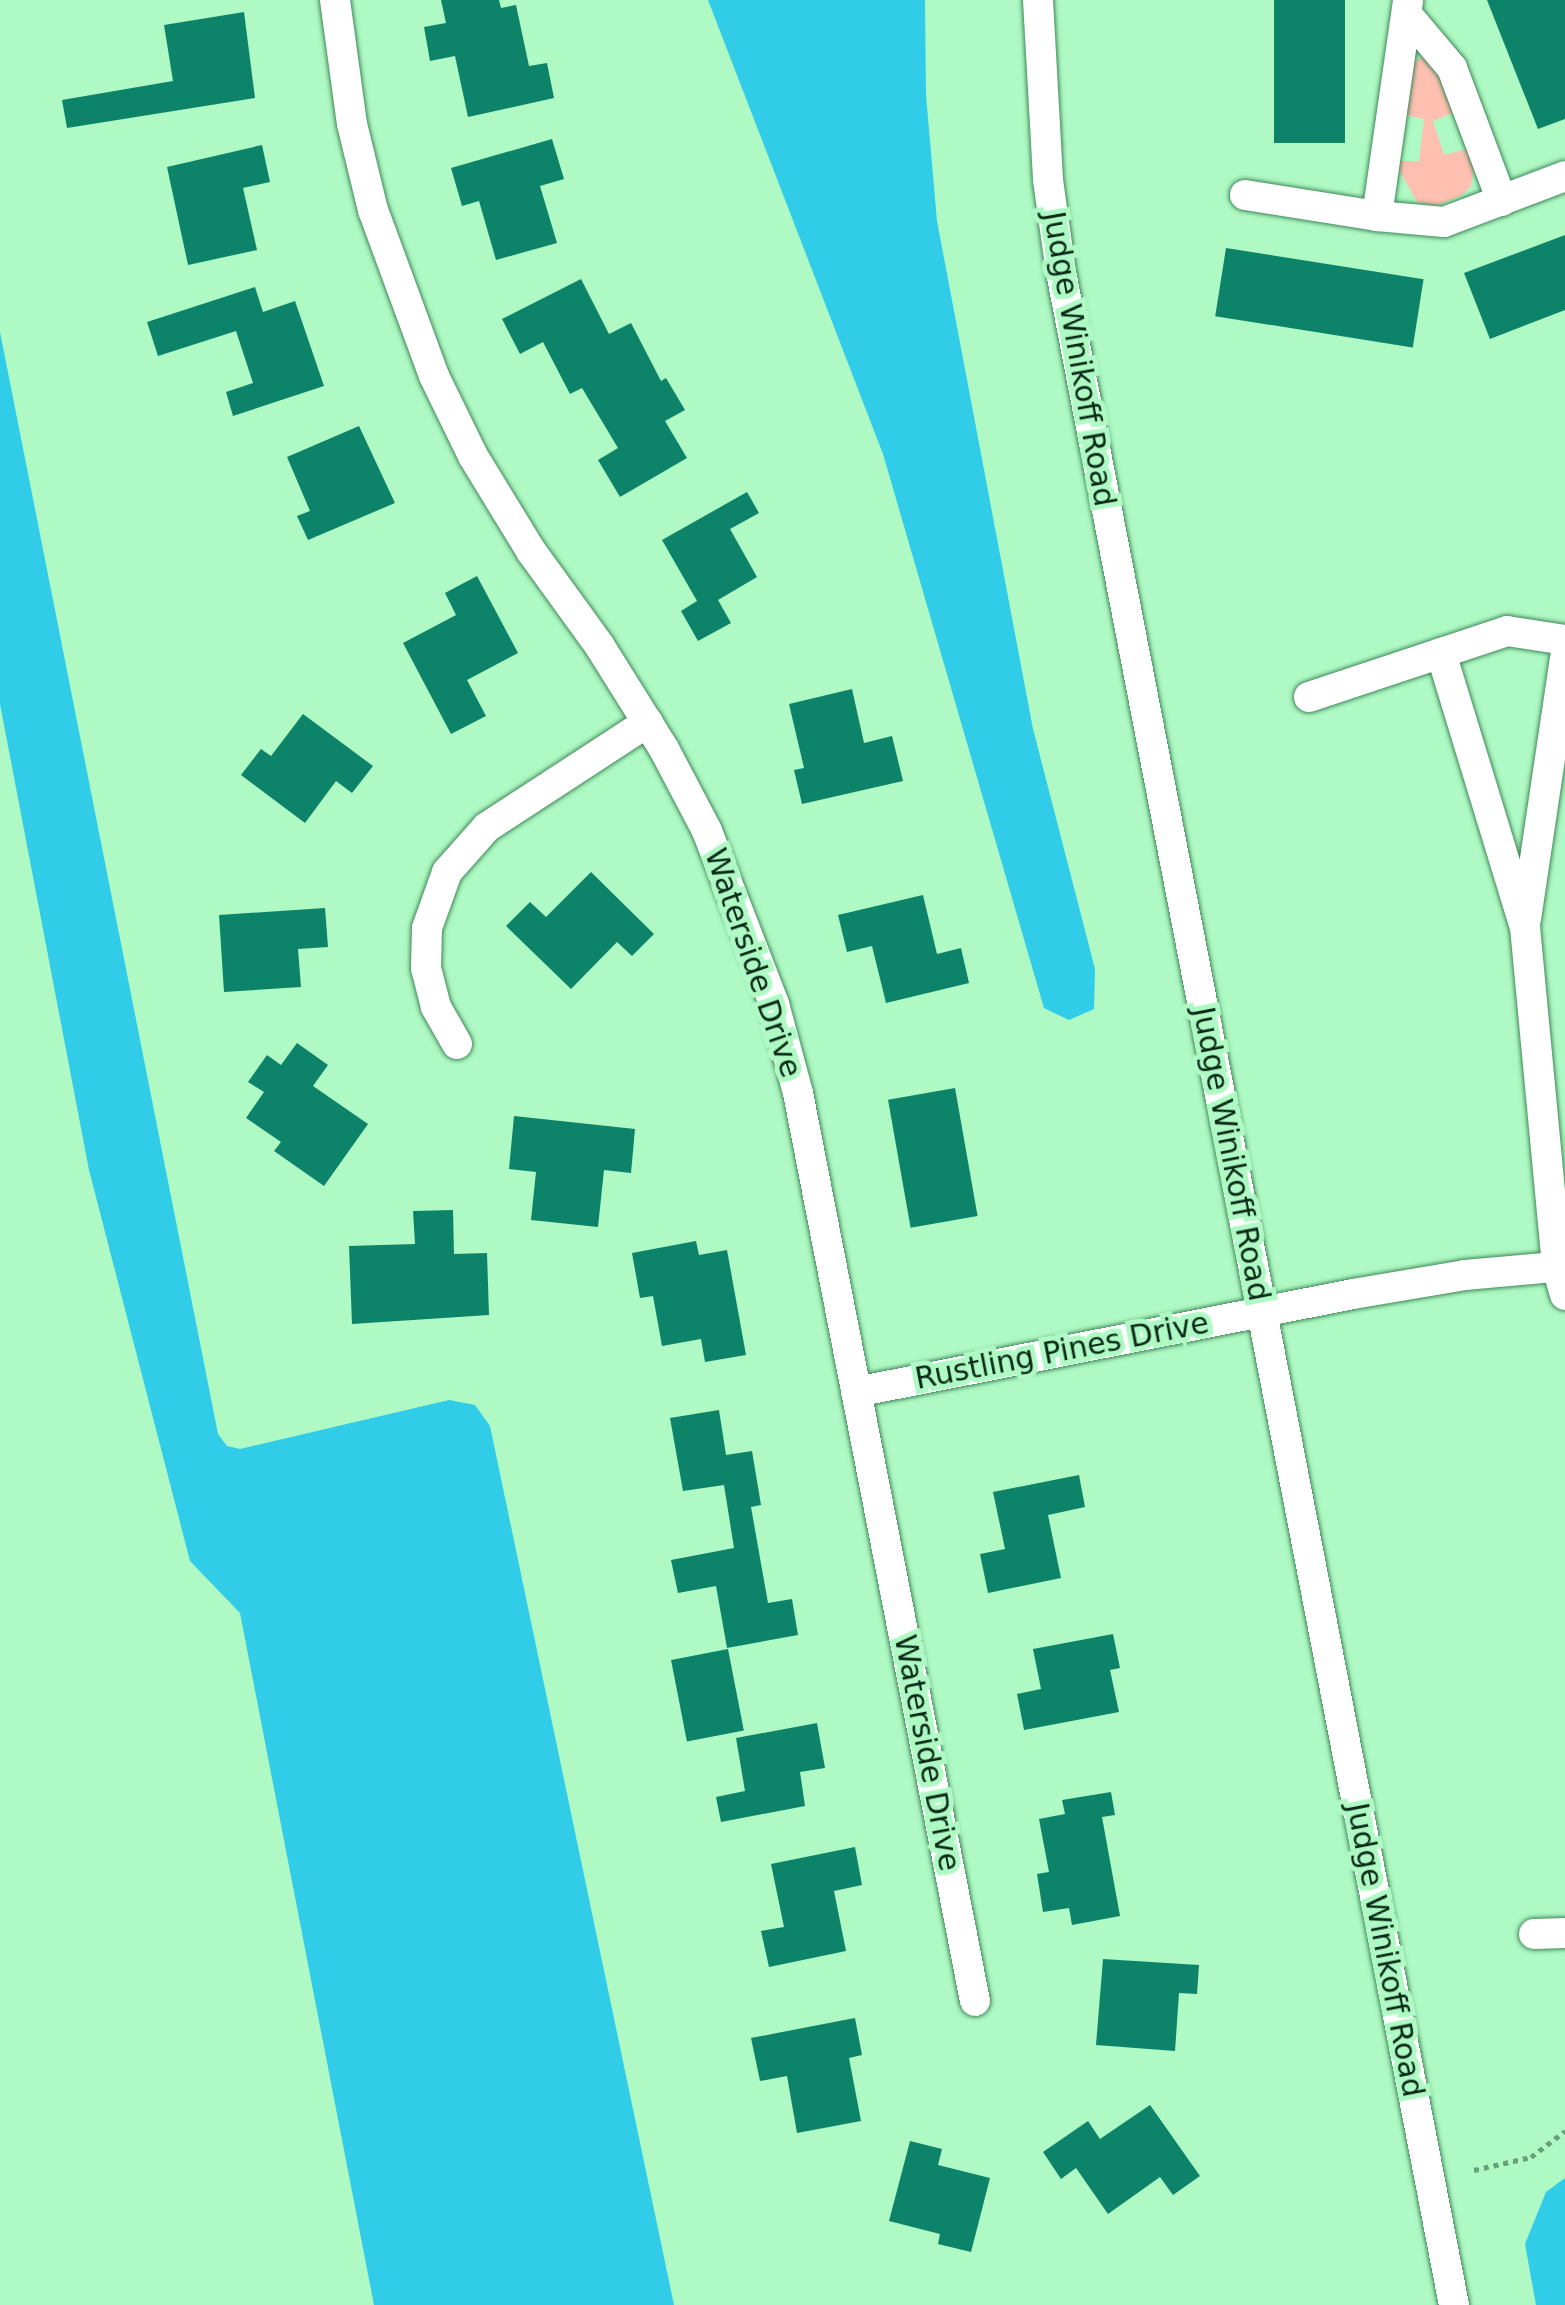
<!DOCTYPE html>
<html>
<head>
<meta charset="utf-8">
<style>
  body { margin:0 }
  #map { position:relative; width:1565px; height:2305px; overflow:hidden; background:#aef9c4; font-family:"DejaVu Sans",sans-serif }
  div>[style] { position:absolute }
  .green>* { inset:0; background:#ffbfb1 }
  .water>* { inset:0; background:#31cce8 }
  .building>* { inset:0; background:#0d836a; transform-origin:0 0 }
  .path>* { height:5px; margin-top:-2.5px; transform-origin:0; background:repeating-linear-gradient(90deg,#68a079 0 5px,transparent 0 10px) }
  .roads { filter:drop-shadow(0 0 2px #408859) drop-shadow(0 0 2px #408859) }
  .minor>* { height:30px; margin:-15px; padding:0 15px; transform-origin:15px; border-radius:15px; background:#fff }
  span { translate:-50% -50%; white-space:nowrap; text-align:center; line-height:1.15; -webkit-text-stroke:10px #aef9c4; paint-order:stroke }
  .street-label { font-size:30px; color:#0a2916 }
</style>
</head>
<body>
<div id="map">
  <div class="green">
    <i style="clip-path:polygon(1423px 57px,1432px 60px,1455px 112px,1433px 121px,1444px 155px,1467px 149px,1474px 168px,1471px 186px,1462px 195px,1436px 206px,1417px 202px,1394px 161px,1419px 161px,1424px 119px,1402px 114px,1410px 63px)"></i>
  </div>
  <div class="water">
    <i style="clip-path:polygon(708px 0,925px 0,926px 95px,937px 221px,1033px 729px,1095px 969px,1094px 1009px,1069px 1020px,1044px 1008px,883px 454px)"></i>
    <i style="clip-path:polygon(0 332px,218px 1434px,227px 1446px,240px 1449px,449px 1400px,475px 1405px,490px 1426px,674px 2305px,374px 2305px,240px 1613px,190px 1561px,89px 1170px,0 704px)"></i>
    <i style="clip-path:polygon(1565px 2178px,1565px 2305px,1536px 2305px,1525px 2244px,1546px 2192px)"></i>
  </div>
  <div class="building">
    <i style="clip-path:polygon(441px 0,499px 0,501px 8px,516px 5px,529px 66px,547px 63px,554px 98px,468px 117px,455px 56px,430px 61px,424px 27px,446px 23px)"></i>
    <i style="left:1274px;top:0;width:71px;height:143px"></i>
    <i style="clip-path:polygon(1487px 0,1565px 0,1565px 119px,1538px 129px)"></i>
    <i style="clip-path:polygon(244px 12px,255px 98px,67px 128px,62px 100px,173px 81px,164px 25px)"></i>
    <i style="clip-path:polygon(552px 139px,564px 179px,540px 186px,557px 243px,496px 260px,479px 201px,462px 206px,451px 168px)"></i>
    <i style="clip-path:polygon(262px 145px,270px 182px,243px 188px,257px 250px,188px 265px,167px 167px)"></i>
    <i style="clip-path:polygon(1565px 235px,1565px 310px,1490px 339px,1464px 273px)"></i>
    <i style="left:1226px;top:248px;width:200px;height:69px;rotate:9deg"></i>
    <i style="clip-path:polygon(581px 279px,609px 334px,631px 323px,661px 381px,666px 378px,685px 410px,665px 421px,687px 458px,620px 497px,598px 460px,618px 448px,582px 388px,570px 394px,543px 342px,520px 354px,502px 319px)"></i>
    <i style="clip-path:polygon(255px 287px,263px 312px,295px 301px,324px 386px,233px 416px,226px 392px,253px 383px,236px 331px,158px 356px,147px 322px)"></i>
    <i style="clip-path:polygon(359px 426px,395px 503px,308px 540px,297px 516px,310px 511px,287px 457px)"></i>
    <i style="clip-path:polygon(747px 492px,759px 513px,730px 529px,757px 577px,718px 600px,731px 623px,698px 641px,681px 611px,697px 601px,662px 540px)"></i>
    <i style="clip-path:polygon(477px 576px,518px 653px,467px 680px,486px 716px,451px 734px,403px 643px,456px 615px,445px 593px)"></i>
    <i style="clip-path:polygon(852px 689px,864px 743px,892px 736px,903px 781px,802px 804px,794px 770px,804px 768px,789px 704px)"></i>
    <i style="clip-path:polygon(303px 714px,373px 766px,352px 793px,336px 781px,305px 823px,241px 775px,261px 749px,271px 756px)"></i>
    <i style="clip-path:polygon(591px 872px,654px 934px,632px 956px,617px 942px,571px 989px,506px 926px,530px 902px,546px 917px)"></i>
    <i style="clip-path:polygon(923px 895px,937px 954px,961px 948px,969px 983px,886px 1003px,872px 946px,847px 952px,838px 915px)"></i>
    <i style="clip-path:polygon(325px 908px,328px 947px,298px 949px,301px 987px,224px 992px,219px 915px)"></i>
    <i style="clip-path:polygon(297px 1043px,328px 1065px,313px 1086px,368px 1124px,324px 1186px,274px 1151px,281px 1142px,246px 1118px,264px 1092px,248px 1082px,267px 1055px,281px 1065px)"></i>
    <i style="left:955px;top:1088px;width:130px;height:68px;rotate:80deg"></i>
    <i style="clip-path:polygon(514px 1116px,635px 1129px,631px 1173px,604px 1170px,598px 1227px,531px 1220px,536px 1172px,509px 1169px)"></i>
    <i style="clip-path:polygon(453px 1210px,454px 1254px,487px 1253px,489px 1315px,352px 1324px,349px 1246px,415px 1244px,413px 1211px)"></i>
    <i style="clip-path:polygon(696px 1241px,699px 1255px,727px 1250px,746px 1355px,705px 1362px,701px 1339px,662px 1346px,653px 1296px,640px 1298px,632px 1253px)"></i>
    <i style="clip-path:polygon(719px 1410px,726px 1455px,752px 1451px,761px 1505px,751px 1507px,768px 1603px,792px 1599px,798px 1635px,727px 1648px,716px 1586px,678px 1593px,671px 1560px,734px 1548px,724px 1485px,683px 1491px,670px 1418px)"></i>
    <i style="clip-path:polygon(1079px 1475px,1085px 1507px,1048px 1515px,1061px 1578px,988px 1593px,980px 1554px,1005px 1549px,993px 1492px)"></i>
    <i style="clip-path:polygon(1113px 1634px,1120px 1668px,1110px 1670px,1119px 1712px,1024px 1730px,1017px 1694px,1041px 1689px,1033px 1649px)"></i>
    <i style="left:728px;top:1649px;width:83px;height:58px;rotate:79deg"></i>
    <i style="clip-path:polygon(817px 1723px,825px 1768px,800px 1772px,805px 1806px,721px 1822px,716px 1797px,745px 1791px,736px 1738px)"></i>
    <i style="clip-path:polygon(1111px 1792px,1115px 1815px,1102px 1817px,1120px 1916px,1072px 1925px,1069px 1908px,1043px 1912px,1037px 1874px,1049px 1872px,1039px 1819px,1065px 1814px,1062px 1800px)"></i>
    <i style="clip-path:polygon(855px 1847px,862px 1885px,834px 1891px,846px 1951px,769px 1967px,761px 1931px,784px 1927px,771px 1864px)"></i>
    <i style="clip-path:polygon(1103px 1959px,1199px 1965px,1197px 1994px,1179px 1993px,1175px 2051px,1096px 2045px)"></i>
    <i style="clip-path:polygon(855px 2018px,862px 2055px,849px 2058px,861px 2121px,797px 2133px,787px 2076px,760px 2081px,751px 2038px)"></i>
    <i style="clip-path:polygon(1150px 2105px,1200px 2176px,1173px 2195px,1160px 2177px,1108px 2214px,1076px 2168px,1061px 2179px,1043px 2152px,1088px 2121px,1100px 2139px)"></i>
    <i style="clip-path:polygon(910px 2141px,942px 2149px,938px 2165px,990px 2178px,971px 2252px,938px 2244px,940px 2234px,889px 2221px)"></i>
  </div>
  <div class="path">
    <i style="left:1474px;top:2170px;width:58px;rotate:-12.8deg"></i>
    <i style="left:1531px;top:2157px;width:43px;rotate:-37.4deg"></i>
  </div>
  <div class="roads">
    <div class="minor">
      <i style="left:335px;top:0;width:125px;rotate:82.2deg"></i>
      <i style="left:352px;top:124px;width:89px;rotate:76.3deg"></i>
      <i style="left:373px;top:210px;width:177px;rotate:69.8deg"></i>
      <i style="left:434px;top:376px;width:89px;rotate:64deg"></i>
      <i style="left:473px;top:456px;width:111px;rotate:58.6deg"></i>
      <i style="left:531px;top:551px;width:116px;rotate:54.1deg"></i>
      <i style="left:599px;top:645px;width:123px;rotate:58deg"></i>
      <i style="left:664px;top:749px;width:93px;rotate:62.3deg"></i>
      <i style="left:707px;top:831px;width:186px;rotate:68.8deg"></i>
      <i style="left:774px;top:1004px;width:92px;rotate:74.9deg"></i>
      <i style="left:798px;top:1093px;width:925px;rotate:78.97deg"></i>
      <i style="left:1038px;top:0;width:180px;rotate:86.8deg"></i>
      <i style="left:1048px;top:180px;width:93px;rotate:82deg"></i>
      <i style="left:1061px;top:272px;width:2071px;rotate:79.06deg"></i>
      <i style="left:1409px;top:17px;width:67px;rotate:49.9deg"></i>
      <i style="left:1452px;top:68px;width:142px;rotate:69.4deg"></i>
      <i style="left:1245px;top:195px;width:134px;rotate:9deg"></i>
      <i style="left:1377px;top:216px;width:67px;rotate:5.1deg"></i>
      <i style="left:1444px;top:222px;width:129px;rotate:-20.8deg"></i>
      <i style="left:1377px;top:216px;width:218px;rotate:-81.8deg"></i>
      <i style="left:1441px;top:653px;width:287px;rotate:73deg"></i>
      <i style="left:1525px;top:927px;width:342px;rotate:84.6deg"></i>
      <i style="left:1557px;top:1267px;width:29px;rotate:74deg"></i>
      <i style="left:1309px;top:697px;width:209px;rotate:-18.4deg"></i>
      <i style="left:1507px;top:631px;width:59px;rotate:8.8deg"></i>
      <i style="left:1526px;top:919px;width:264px;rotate:-81.5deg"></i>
      <i style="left:457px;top:1044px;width:43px;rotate:-119.6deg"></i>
      <i style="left:436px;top:1007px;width:40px;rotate:-104.4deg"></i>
      <i style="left:426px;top:968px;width:40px;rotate:-88.6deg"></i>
      <i style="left:427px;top:928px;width:59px;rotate:-70.3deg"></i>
      <i style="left:447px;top:872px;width:60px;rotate:-48.4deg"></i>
      <i style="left:487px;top:827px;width:192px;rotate:-33.1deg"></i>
      <i style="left:856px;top:1392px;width:507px;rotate:-11.15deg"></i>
      <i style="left:1353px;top:1294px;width:114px;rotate:-9.6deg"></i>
      <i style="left:1465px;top:1275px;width:100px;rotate:-5.1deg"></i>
      <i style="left:1534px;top:1934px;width:31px;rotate:-2deg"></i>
    </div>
  </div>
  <div class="street-label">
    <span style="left:1079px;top:359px;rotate:80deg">Judge Winikoff Road</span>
    <span style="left:753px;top:963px;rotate:71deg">Waterside Drive</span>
    <span style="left:1231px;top:1154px;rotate:79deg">Judge Winikoff Road</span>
    <span style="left:1062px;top:1351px;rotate:-11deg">Rustling Pines Drive</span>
    <span style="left:927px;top:1753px;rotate:79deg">Waterside Drive</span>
    <span style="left:1385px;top:1950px;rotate:79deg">Judge Winikoff Road</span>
  </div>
</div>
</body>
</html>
